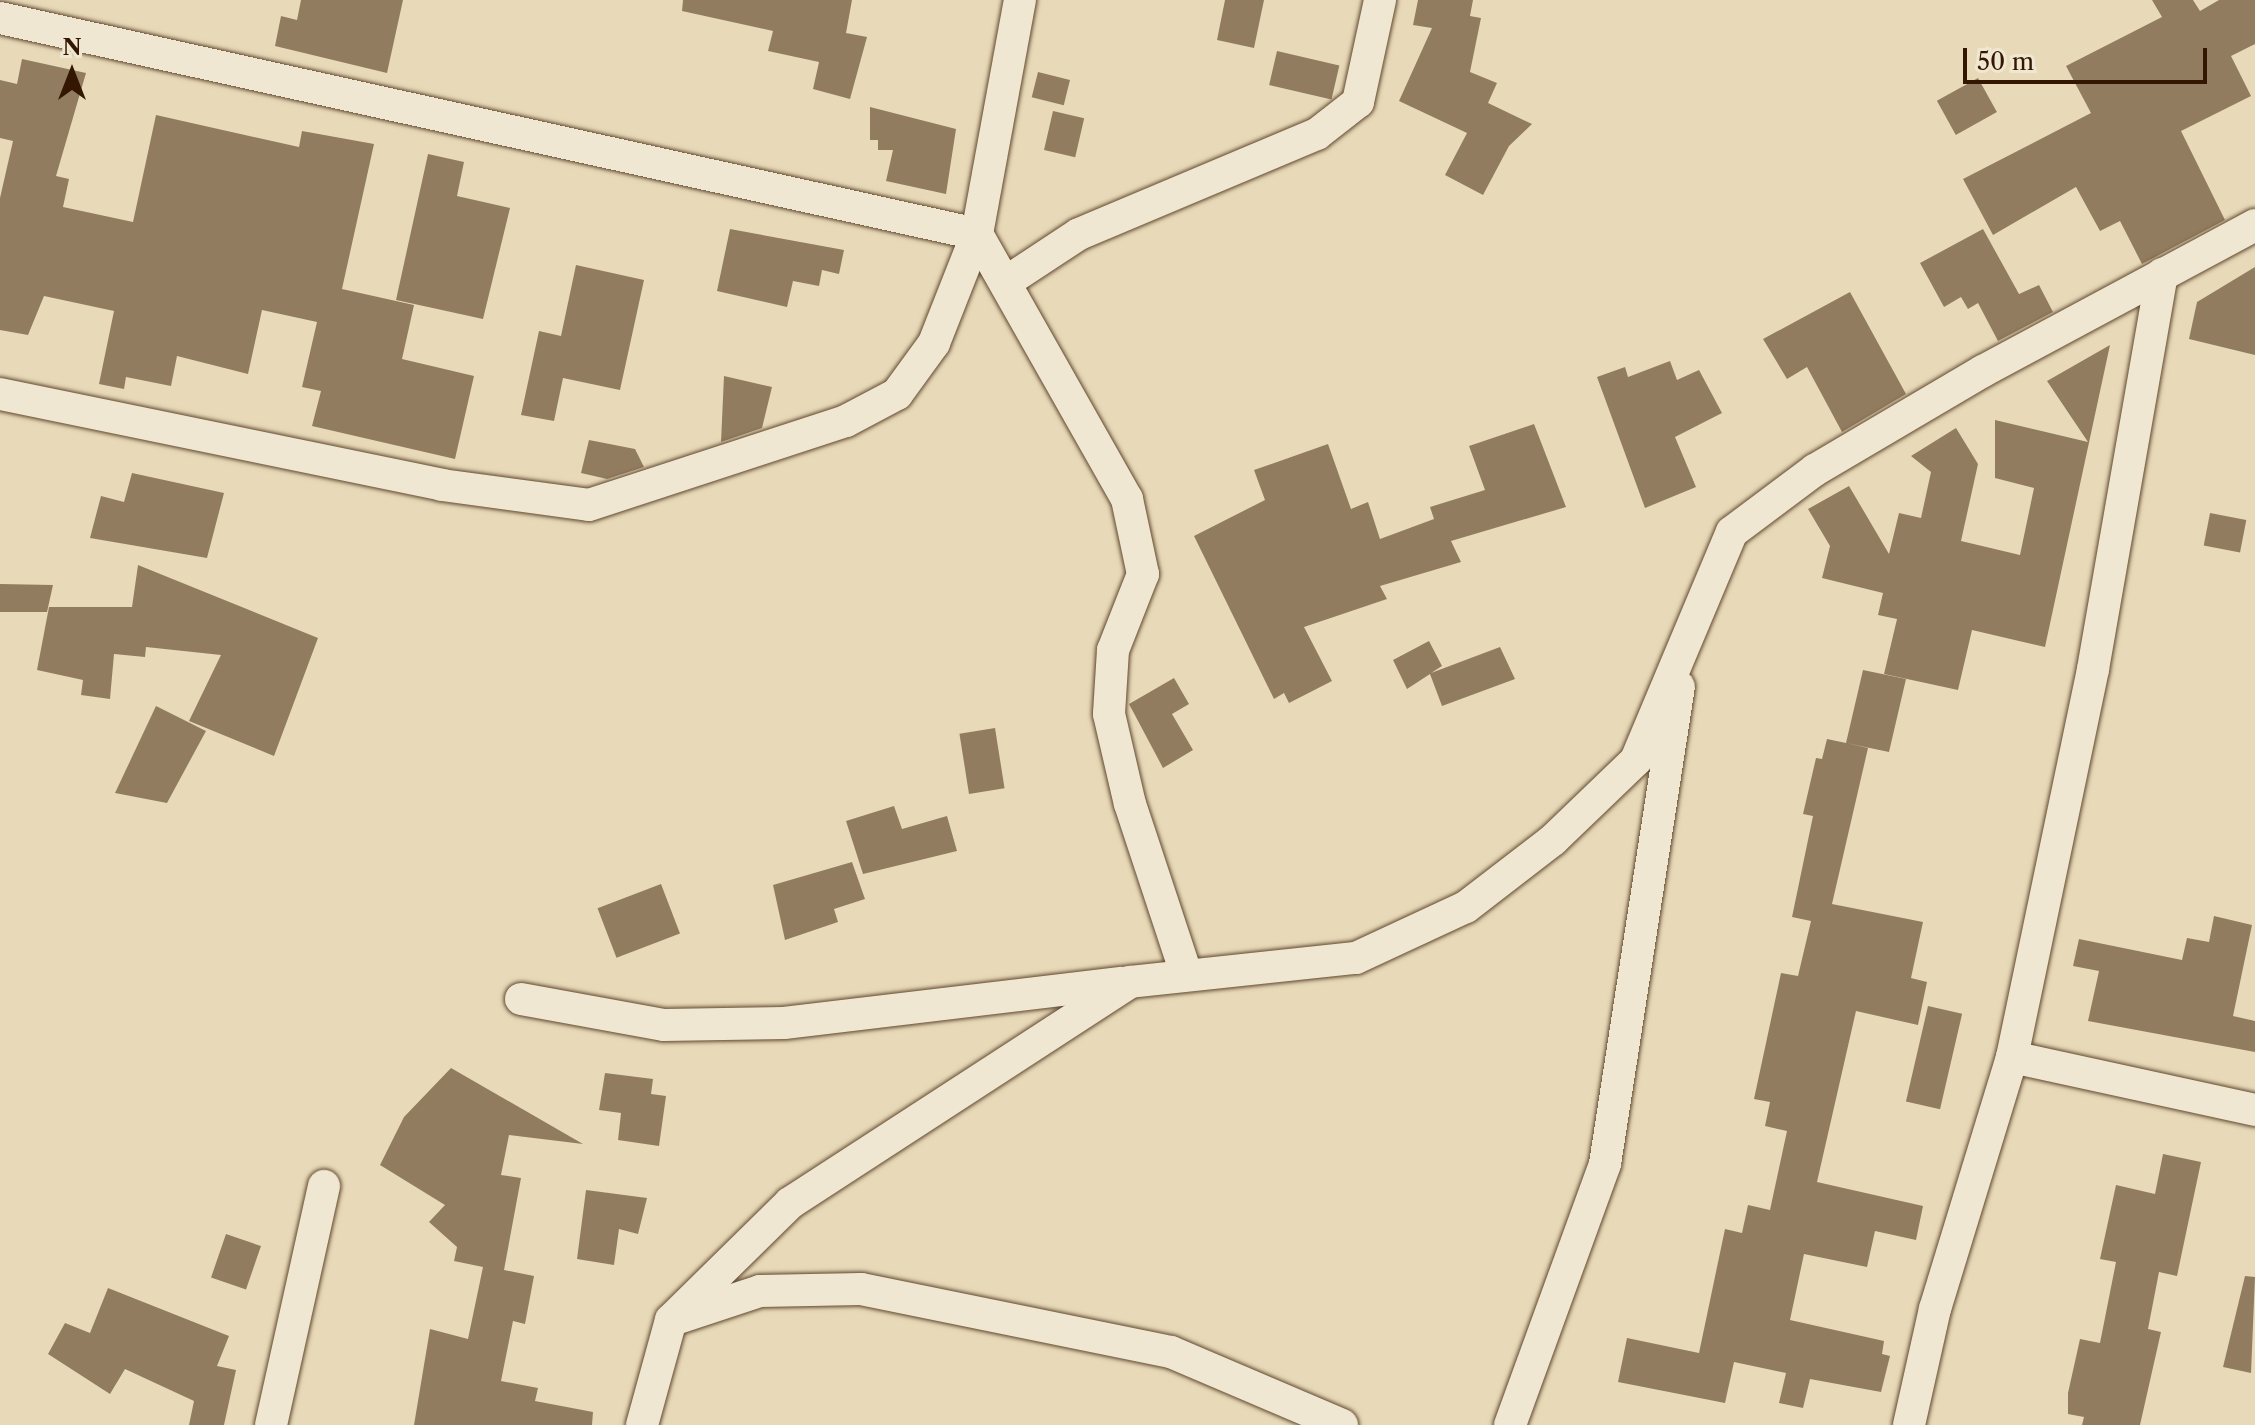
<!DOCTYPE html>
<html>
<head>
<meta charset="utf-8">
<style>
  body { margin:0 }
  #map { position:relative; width:2255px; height:1425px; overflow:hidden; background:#e8dab9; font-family:"Libre Caslon Text",serif }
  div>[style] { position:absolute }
  .building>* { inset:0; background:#927c60; transform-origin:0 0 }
  .roads { filter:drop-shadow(0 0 2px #61482e) drop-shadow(0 0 2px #61482e) }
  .minor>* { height:32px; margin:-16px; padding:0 16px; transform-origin:16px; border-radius:16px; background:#f0e7d2 }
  span { translate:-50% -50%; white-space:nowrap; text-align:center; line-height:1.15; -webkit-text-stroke:8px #f0e7d2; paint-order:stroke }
  .north { position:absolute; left:32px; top:32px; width:80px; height:80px; -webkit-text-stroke:6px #f0e7d2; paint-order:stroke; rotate:0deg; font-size:22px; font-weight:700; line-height:32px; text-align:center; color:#341700 }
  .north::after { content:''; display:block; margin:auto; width:28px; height:36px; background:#341700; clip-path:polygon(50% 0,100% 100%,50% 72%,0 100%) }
  .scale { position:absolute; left:1963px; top:48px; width:244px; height:36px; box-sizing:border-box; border:4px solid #341700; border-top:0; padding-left:10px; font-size:24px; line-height:28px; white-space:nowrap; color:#341700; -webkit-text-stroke:6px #f0e7d2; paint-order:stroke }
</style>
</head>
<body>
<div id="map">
  <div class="building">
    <i style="clip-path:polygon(301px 0,403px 0,387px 73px,275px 46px,281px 16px,297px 20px)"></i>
    <i style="clip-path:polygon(683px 0,852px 0,846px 33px,867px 37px,850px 99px,813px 89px,819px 62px,768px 51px,773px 31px,682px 11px)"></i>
    <i style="clip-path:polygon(1225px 0,1264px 0,1254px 48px,1217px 40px)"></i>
    <i style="clip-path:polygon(1418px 0,1473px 0,1470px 16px,1481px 18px,1470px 72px,1497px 83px,1488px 103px,1532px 124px,1509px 146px,1483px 195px,1445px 175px,1467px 133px,1399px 101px,1432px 28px,1413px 25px)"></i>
    <i style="clip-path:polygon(2152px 0,2193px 0,2200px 11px,2219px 0,2255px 0,2255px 44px,2231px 56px,2251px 96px,2181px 131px,2225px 220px,2142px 264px,2120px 221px,2100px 231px,2076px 187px,1993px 235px,1963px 179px,2091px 113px,2066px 66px,2162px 17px)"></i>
    <i style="left:1277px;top:51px;width:64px;height:35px;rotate:13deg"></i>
    <i style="clip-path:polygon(22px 59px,86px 73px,56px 176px,69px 179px,63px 207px,133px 222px,156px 115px,299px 147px,302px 131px,374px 144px,342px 289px,414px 305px,402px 359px,474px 376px,455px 459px,312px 426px,321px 391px,302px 387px,317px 322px,262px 310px,248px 374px,177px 356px,171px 386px,126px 377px,124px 389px,99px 384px,114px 311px,44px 296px,28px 335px,0 330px,0 198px,13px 141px,0 138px,0 80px,17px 84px)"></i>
    <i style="left:1038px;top:72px;width:33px;height:26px;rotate:14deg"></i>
    <i style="left:1978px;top:78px;width:39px;height:47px;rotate:61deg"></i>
    <i style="clip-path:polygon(870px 107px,956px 129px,946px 194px,886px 181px,893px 150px,878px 150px,878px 140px,870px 140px)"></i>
    <i style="left:1053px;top:111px;width:32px;height:40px;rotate:13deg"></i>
    <i style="clip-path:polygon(428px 154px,464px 162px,457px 196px,510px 208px,483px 319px,396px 300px)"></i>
    <i style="clip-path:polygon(730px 229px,844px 250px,839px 274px,822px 270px,819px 286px,793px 281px,787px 307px,717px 291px)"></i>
    <i style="clip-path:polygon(1983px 229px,2019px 294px,2039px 285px,2053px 312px,1998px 341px,1978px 303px,1968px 309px,1961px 297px,1944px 307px,1920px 263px)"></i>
    <i style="clip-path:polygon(576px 265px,644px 280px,620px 390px,563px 378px,554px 421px,521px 415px,539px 331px,561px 336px)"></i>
    <i style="clip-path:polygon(2255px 267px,2255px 355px,2189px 339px,2197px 302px)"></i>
    <i style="clip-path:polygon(1850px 292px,1906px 394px,1842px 432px,1807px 367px,1787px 379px,1763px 339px)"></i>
    <i style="clip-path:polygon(2110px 345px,2045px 647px,1972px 630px,1958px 690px,1884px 674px,1897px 619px,1878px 615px,1883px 593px,1822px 578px,1830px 546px,1808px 509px,1849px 486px,1889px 554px,1899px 513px,1921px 518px,1931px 472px,1911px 456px,1956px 428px,1978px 464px,1961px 541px,2020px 555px,2034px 488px,1995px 478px,1995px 420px,2088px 442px,2047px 381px)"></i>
    <i style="clip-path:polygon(1670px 361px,1677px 380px,1699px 370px,1722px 413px,1675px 437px,1696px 487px,1645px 508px,1597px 377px,1625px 367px,1628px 377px)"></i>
    <i style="clip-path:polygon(724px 376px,772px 387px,762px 428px,721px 442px)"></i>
    <i style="clip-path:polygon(1534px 424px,1566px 507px,1451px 541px,1461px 562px,1380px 586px,1387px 599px,1304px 627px,1332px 681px,1289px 703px,1284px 693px,1274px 699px,1194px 536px,1265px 500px,1254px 470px,1328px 444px,1351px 509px,1368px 502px,1380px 539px,1434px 519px,1430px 507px,1485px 490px,1469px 446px)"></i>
    <i style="clip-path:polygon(589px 440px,635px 449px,644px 467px,607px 479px,581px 473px)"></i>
    <i style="clip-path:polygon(132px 473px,224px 493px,207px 558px,90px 538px,101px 496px,124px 502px)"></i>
    <i style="left:2210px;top:513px;width:37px;height:33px;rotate:11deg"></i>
    <i style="clip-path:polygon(138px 565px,318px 638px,274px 756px,189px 721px,221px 655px,146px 647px,145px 657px,114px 654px,110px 699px,81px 695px,83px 680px,37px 670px,49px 607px,132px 607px)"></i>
    <i style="clip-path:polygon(0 584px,53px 585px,47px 612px,0 612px)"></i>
    <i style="clip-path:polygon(1429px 641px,1442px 666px,1431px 673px,1500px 647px,1515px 679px,1442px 706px,1430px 674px,1407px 689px,1393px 660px)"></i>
    <i style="clip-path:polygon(1863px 670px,1906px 679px,1889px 752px,1846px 743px,1868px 748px,1832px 904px,1923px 922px,1911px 978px,1927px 982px,1918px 1025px,1856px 1011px,1817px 1182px,1923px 1206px,1916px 1240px,1875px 1231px,1867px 1267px,1804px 1254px,1790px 1320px,1884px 1341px,1882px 1354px,1890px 1356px,1881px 1392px,1810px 1379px,1803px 1408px,1779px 1403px,1786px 1373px,1734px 1362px,1725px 1403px,1618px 1382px,1627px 1338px,1699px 1353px,1725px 1229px,1742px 1233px,1748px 1205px,1770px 1210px,1787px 1131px,1765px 1126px,1770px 1102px,1754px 1099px,1781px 973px,1798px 976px,1811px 921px,1792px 917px,1813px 816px,1803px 814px,1816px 758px,1822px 759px,1827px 739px,1846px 743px)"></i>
    <i style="clip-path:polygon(1174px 678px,1189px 704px,1172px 714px,1193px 750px,1163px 768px,1129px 704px)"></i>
    <i style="clip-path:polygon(156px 706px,206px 731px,167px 803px,115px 793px)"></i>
    <i style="left:995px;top:728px;width:61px;height:36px;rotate:81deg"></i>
    <i style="clip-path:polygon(894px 806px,902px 829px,947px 816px,957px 851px,863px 874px,846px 821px)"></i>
    <i style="clip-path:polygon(852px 862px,865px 899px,834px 909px,838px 922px,785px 940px,773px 885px)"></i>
    <i style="left:661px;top:884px;width:53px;height:68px;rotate:69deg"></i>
    <i style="clip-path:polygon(2214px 916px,2252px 925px,2233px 1016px,2255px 1021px,2255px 1052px,2088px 1021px,2099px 971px,2073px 966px,2079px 939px,2182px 960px,2187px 938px,2209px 942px)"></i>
    <i style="left:1928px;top:1006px;width:35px;height:98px;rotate:13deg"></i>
    <i style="clip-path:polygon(451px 1068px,583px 1144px,509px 1135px,501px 1175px,521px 1178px,504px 1270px,534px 1276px,525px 1324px,513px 1321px,501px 1381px,538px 1388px,535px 1401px,593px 1412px,592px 1425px,414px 1425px,430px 1329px,468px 1339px,483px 1267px,454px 1261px,457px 1247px,429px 1222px,445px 1205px,380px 1165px,404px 1117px)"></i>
    <i style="clip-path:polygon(605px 1073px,653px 1079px,651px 1094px,666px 1096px,659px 1146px,618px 1140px,621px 1113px,599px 1110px)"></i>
    <i style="clip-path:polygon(2163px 1154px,2201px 1162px,2177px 1276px,2159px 1272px,2148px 1329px,2161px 1332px,2140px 1425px,2082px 1425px,2084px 1417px,2068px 1414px,2068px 1393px,2080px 1339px,2100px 1343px,2116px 1262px,2100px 1259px,2116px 1185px,2155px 1194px)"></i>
    <i style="clip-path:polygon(586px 1190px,647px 1198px,638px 1234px,619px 1229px,614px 1265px,577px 1259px)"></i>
    <i style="left:226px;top:1234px;width:37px;height:46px;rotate:19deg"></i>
    <i style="clip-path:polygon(2245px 1276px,2255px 1277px,2251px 1373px,2223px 1367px)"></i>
    <i style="clip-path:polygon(108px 1288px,229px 1336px,217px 1366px,236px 1370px,224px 1425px,189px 1425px,194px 1401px,125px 1369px,110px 1394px,48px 1354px,65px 1323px,90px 1333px)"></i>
  </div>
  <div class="roads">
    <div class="minor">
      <i style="left:0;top:18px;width:1001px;rotate:12.47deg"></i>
      <i style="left:977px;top:234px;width:305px;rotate:60.5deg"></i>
      <i style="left:1127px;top:499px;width:77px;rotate:78deg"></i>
      <i style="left:1143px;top:574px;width:82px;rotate:111.5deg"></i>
      <i style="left:1113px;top:650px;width:64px;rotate:93.6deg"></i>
      <i style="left:1109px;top:714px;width:92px;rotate:76.9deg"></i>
      <i style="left:1130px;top:804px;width:178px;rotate:71.7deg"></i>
      <i style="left:1006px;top:282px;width:87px;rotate:-33.3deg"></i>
      <i style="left:1079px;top:234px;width:258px;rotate:-22.8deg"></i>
      <i style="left:1317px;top:134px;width:52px;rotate:-38deg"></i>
      <i style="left:1358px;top:102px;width:104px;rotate:-77.8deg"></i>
      <i style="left:0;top:394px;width:451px;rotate:11.6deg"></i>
      <i style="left:442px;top:485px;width:148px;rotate:7.7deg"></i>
      <i style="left:589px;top:505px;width:270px;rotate:-18.1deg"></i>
      <i style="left:846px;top:421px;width:58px;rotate:-27.9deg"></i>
      <i style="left:897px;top:394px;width:63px;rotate:-54deg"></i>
      <i style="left:934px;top:343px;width:117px;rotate:-68.5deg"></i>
      <i style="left:977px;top:234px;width:238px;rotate:-79.6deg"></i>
      <i style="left:521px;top:999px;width:145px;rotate:10.3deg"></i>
      <i style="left:664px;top:1025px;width:120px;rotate:-1deg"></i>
      <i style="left:784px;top:1023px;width:339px;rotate:-6.8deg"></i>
      <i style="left:2012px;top:1057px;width:249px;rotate:12.3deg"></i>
      <i style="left:678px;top:1318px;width:86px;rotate:-18.2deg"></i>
      <i style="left:760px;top:1291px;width:101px;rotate:-1.1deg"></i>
      <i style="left:861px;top:1289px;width:316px;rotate:11.5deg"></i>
      <i style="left:1171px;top:1352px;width:186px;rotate:23.1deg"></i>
      <i style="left:271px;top:1425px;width:245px;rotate:-77.5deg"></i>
      <i style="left:642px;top:1425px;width:109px;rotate:-74.6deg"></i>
      <i style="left:671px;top:1320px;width:167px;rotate:-44.5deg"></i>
      <i style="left:790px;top:1203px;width:406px;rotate:-33deg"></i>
      <i style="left:1130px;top:982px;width:227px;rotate:-6.1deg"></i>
      <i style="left:1356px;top:958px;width:121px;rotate:-24.9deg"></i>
      <i style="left:1466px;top:907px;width:110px;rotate:-37.6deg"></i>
      <i style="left:1553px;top:840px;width:115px;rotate:-43.9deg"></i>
      <i style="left:1636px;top:760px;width:247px;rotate:-67.2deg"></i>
      <i style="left:1732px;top:532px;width:104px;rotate:-36.8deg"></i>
      <i style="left:1815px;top:470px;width:195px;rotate:-30.5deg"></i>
      <i style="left:1983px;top:371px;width:309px;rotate:-28.2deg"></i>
      <i style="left:1510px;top:1425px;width:278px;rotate:-70deg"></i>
      <i style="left:1605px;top:1164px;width:483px;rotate:-81.2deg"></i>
      <i style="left:1909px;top:1425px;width:119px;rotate:-77.4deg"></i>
      <i style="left:1935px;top:1309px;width:264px;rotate:-73deg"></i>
      <i style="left:2012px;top:1057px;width:396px;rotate:-78.2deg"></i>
      <i style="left:2093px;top:669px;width:401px;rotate:-80.1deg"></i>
    </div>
  </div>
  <div class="north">N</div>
  <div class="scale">50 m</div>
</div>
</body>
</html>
